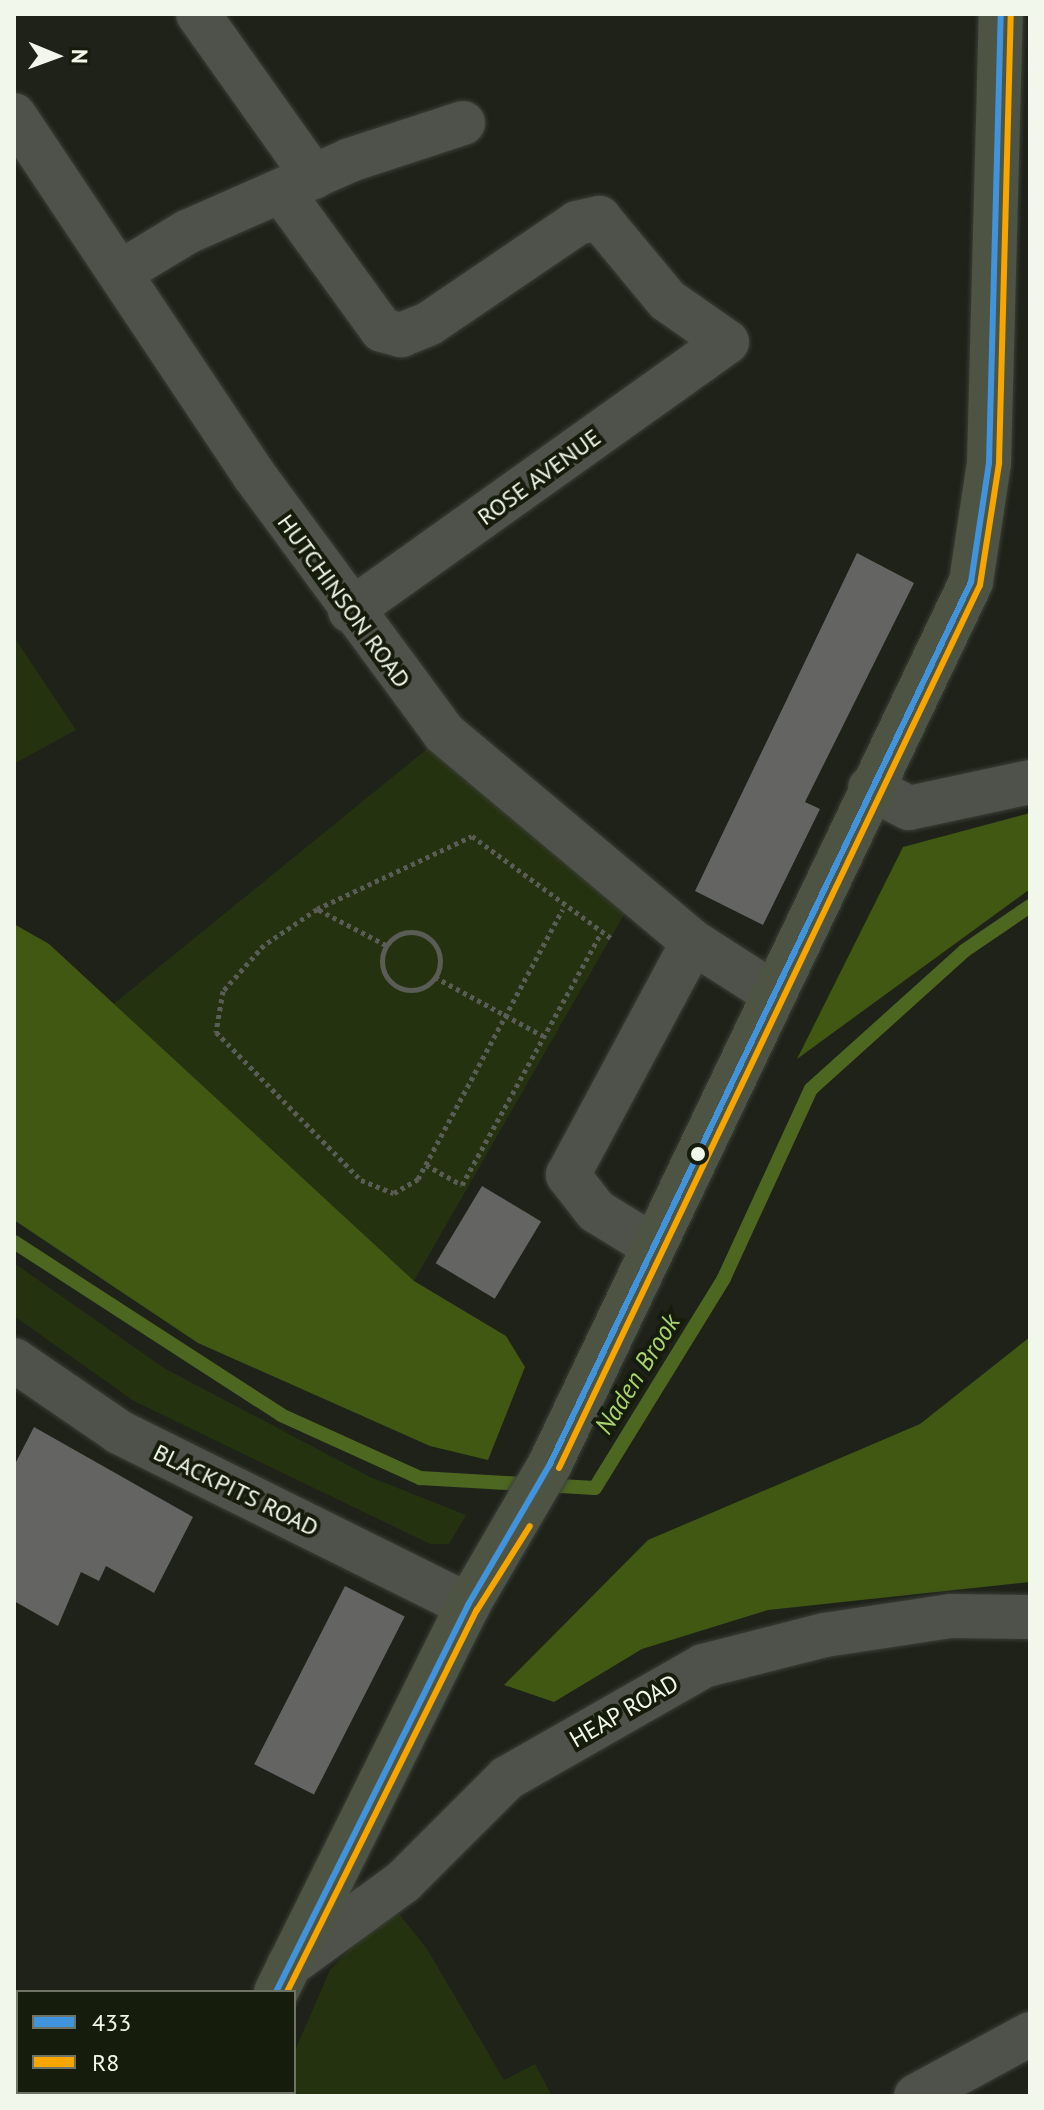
<!DOCTYPE html>
<html>
<head>
<meta charset="utf-8">
<style>
  body { margin:0 }
  #map { position:relative; width:1044px; height:2110px; overflow:hidden; background:#1e2219; font-family:"PT Sans",sans-serif }
  div>[style] { position:absolute }
  .green>* { inset:0; background:#25320f }
  .forest>* { inset:0; background:#415813 }
  .stream>* { height:14px; margin:-7px; padding:0 7px; transform-origin:7px; border-radius:7px; background:#4d6721 }
  .building>* { inset:0; background:#646463; transform-origin:0 0 }
  .path>* { height:5px; margin-top:-2.5px; transform-origin:0; background:repeating-linear-gradient(90deg,#5a5c56 0 4px,transparent 0 8px) }
  .path>.ring { margin:-2.5px; padding:0; box-sizing:content-box; background:none; border:5px solid #5a5c56; border-radius:50% }
  .roads { filter:drop-shadow(0 0 2px #3a3e37) drop-shadow(0 0 2px #3a3e37) }
  .minor>* { height:44px; margin:-22px; padding:0 22px; transform-origin:22px; border-radius:22px; background:#4f524a }
  .major>* { height:44px; margin:-22px; padding:0 22px; transform-origin:22px; border-radius:22px; background:#4e5444 }
  .bus-1>* { height:6px; margin:-3px; padding:0 3px; transform-origin:3px; border-radius:3px; background:#4094de }
  .bus-2>* { height:6px; margin:-3px; padding:0 3px; transform-origin:3px; border-radius:3px; background:#f7a600 }
  .dots>* { width:22px; height:22px; translate:-50% -50%; box-sizing:border-box; border:4px solid #151c0b; border-radius:50% }
  span { translate:-50% -50%; white-space:nowrap; text-align:center; line-height:1.15; -webkit-text-stroke:8px #151c0b; paint-order:stroke }
  .street-label { font-size:24px; color:#f2f7ec }
  .water-label { font-size:26px; color:#aad46e; font-style:italic }
  .frame { position:absolute; inset:0; border:16px solid #f2f7ec; pointer-events:none }
  .legend { position:absolute; left:16px; top:1990px; width:280px; height:104px; box-sizing:border-box; background:#151c0b; border:2px solid #6d7465; margin:0; padding:10px 14px; list-style:none; font-size:24px; color:#f2f7ec }
  .legend li { display:flex; align-items:center; gap:16px; height:40px }
  .legend b { width:40px; border:2px solid #6d7465 }
  .north { position:absolute; left:16px; top:16px; width:80px; height:80px; -webkit-text-stroke:6px #151c0b; paint-order:stroke; rotate:91deg; font-size:22px; font-weight:700; line-height:32px; text-align:center; color:#f2f7ec }
  .north::after { content:''; display:block; margin:auto; width:28px; height:36px; background:#f2f7ec; clip-path:polygon(50% 0,100% 100%,50% 72%,0 100%) }
</style>
</head>
<body>
<div id="map">
  <div class="green">
    <i style="clip-path:polygon(14px 637px,76px 730px,14px 764px)"></i>
    <i style="clip-path:polygon(438px 740px,630px 904px,414px 1281px,111px 1006px)"></i>
    <i style="clip-path:polygon(14px 1263px,164px 1368px,370px 1477px,466px 1515px,449px 1544px,430px 1544px,134px 1401px,14px 1316px)"></i>
    <i style="clip-path:polygon(392px 1905px,427px 1949px,504px 2080px,535px 2064px,552px 2096px,275px 2096px,294px 2092px,294px 2053px,330px 1970px)"></i>
  </div>
  <div class="forest">
    <i style="clip-path:polygon(1030px 813px,1030px 889px,797px 1059px,903px 847px)"></i>
    <i style="clip-path:polygon(14px 924px,49px 944px,414px 1281px,506px 1336px,525px 1367px,488px 1460px,430px 1446px,198px 1343px,14px 1220px)"></i>
    <i style="clip-path:polygon(1030px 1337px,1030px 1582px,768px 1610px,642px 1649px,554px 1702px,504px 1685px,648px 1540px,920px 1424px)"></i>
  </div>
  <div class="stream">
    <i style="left:14px;top:1242px;width:318px;rotate:32.9deg"></i>
    <i style="left:281px;top:1415px;width:153px;rotate:24.4deg"></i>
    <i style="left:420px;top:1478px;width:175px;rotate:3.3deg"></i>
    <i style="left:595px;top:1488px;width:246px;rotate:-58.4deg"></i>
    <i style="left:724px;top:1278px;width:208px;rotate:-65.3deg"></i>
    <i style="left:811px;top:1089px;width:206px;rotate:-42deg"></i>
    <i style="left:964px;top:951px;width:80px;rotate:-34.3deg"></i>
  </div>
  <div class="building">
    <i style="clip-path:polygon(857px 553px,914px 583px,805px 802px,820px 809px,763px 925px,695px 891px)"></i>
    <i style="left:482px;top:1186px;width:69px;height:90px;rotate:31deg"></i>
    <i style="clip-path:polygon(34px 1427px,193px 1517px,154px 1593px,106px 1566px,99px 1581px,81px 1572px,58px 1626px,14px 1601px,14px 1466px)"></i>
    <i style="left:345px;top:1586px;width:67px;height:200px;rotate:27deg"></i>
  </div>
  <div class="path">
    <i style="left:317px;top:909px;width:64px;rotate:145.8deg"></i>
    <i style="left:264px;top:945px;width:62px;rotate:131.7deg"></i>
    <i style="left:223px;top:991px;width:42px;rotate:99.7deg"></i>
    <i style="left:216px;top:1032px;width:207px;rotate:45.6deg"></i>
    <i style="left:361px;top:1180px;width:35px;rotate:22deg"></i>
    <i style="left:394px;top:1193px;width:28px;rotate:-30deg"></i>
    <i style="left:418px;top:1179px;width:306px;rotate:-61.8deg"></i>
    <i class="ring" style="left:382px;top:932px;width:53px;height:53px"></i>
    <i style="left:386px;top:945px;width:78px;rotate:-152.4deg"></i>
    <i style="left:317px;top:909px;width:171px;rotate:-25.2deg"></i>
    <i style="left:472px;top:836px;width:172px;rotate:36.3deg"></i>
    <i style="left:435px;top:977px;width:123px;rotate:28.6deg"></i>
    <i style="left:426px;top:1165px;width:41px;rotate:29.1deg"></i>
    <i style="left:462px;top:1185px;width:288px;rotate:-61.1deg"></i>
  </div>
  <div class="roads">
    <div class="minor">
      <i style="left:198px;top:14px;width:200px;rotate:54.6deg"></i>
      <i style="left:14px;top:115px;width:433px;rotate:56.3deg"></i>
      <i style="left:254px;top:475px;width:320px;rotate:53.6deg"></i>
      <i style="left:444px;top:733px;width:325px;rotate:40deg"></i>
      <i style="left:693px;top:942px;width:96px;rotate:32.7deg"></i>
      <i style="left:282px;top:192px;width:170px;rotate:54.1deg"></i>
      <i style="left:382px;top:330px;width:20px;rotate:15deg"></i>
      <i style="left:401px;top:335px;width:31px;rotate:-22deg"></i>
      <i style="left:430px;top:323px;width:178px;rotate:-34.2deg"></i>
      <i style="left:577px;top:223px;width:23px;rotate:-13deg"></i>
      <i style="left:599px;top:218px;width:107px;rotate:50.3deg"></i>
      <i style="left:667px;top:300px;width:73px;rotate:35deg"></i>
      <i style="left:727px;top:342px;width:463px;rotate:144.5deg"></i>
      <i style="left:121px;top:272px;width:77px;rotate:-31.2deg"></i>
      <i style="left:187px;top:232px;width:178px;rotate:-23.8deg"></i>
      <i style="left:350px;top:160px;width:119px;rotate:-18.1deg"></i>
      <i style="left:870px;top:788px;width:44px;rotate:27.1deg"></i>
      <i style="left:909px;top:808px;width:124px;rotate:-12.1deg"></i>
      <i style="left:653px;top:1246px;width:67px;rotate:-148.4deg"></i>
      <i style="left:596px;top:1211px;width:46px;rotate:-127.9deg"></i>
      <i style="left:568px;top:1175px;width:264px;rotate:-61.8deg"></i>
      <i style="left:14px;top:1360px;width:127px;rotate:34.4deg"></i>
      <i style="left:119px;top:1432px;width:390px;rotate:26.4deg"></i>
      <i style="left:289px;top:1965px;width:141px;rotate:-36.1deg"></i>
      <i style="left:403px;top:1882px;width:147px;rotate:-45deg"></i>
      <i style="left:507px;top:1778px;width:226px;rotate:-29.7deg"></i>
      <i style="left:703px;top:1666px;width:126px;rotate:-14.3deg"></i>
      <i style="left:825px;top:1635px;width:127px;rotate:-8.6deg"></i>
      <i style="left:951px;top:1616px;width:79px;rotate:0.7deg"></i>
      <i style="left:916px;top:2096px;width:130px;rotate:-28.5deg"></i>
    </div>
    <div class="major">
      <i style="left:276px;top:1992px;width:432px;rotate:-63.6deg"></i>
      <i style="left:468px;top:1605px;width:163px;rotate:-59.8deg"></i>
      <i style="left:550px;top:1464px;width:977px;rotate:-64.48deg"></i>
      <i style="left:971px;top:582px;width:120px;rotate:-81.4deg"></i>
      <i style="left:989px;top:463px;width:449px;rotate:-88.5deg"></i>
      <i style="left:227px;top:2096px;width:4px;rotate:-63deg"></i>
    </div>
  </div>
  <div class="bus-1">
    <i style="left:276px;top:1992px;width:432px;rotate:-63.6deg"></i>
    <i style="left:468px;top:1605px;width:163px;rotate:-59.8deg"></i>
    <i style="left:550px;top:1464px;width:977px;rotate:-64.48deg"></i>
    <i style="left:971px;top:582px;width:120px;rotate:-81.4deg"></i>
    <i style="left:989px;top:463px;width:449px;rotate:-88.5deg"></i>
  </div>
  <div class="bus-2">
    <i style="left:559px;top:1468px;width:978px;rotate:-64.51deg"></i>
    <i style="left:980px;top:585px;width:123px;rotate:-81.1deg"></i>
    <i style="left:999px;top:463px;width:449px;rotate:-88.5deg"></i>
    <i style="left:287px;top:1992px;width:427px;rotate:-63.6deg"></i>
    <i style="left:477px;top:1610px;width:99px;rotate:-57.8deg"></i>
  </div>
  <div class="dots">
    <i style="left:698px;top:1154px;background:#f2f7ec"></i>
  </div>
  <div class="street-label">
    <span style="left:539px;top:477px;rotate:-36deg">ROSE AVENUE</span>
    <span style="left:344px;top:601px;rotate:54deg">HUTCHINSON ROAD</span>
    <span style="left:236px;top:1490px;rotate:26deg">BLACKPITS ROAD</span>
    <span style="left:624px;top:1711px;rotate:-30deg">HEAP ROAD</span>
  </div>
  <div class="water-label">
    <span style="left:637px;top:1374px;rotate:-58deg">Naden Brook</span>
  </div>
  <div class="frame"></div>
  <ul class="legend">
  <li><b style="height:10px;background:#4094de"></b>433</li>
  <li><b style="height:10px;background:#f7a600"></b>R8</li>
  </ul>
  <div class="north">N</div>
</div>
</body>
</html>
